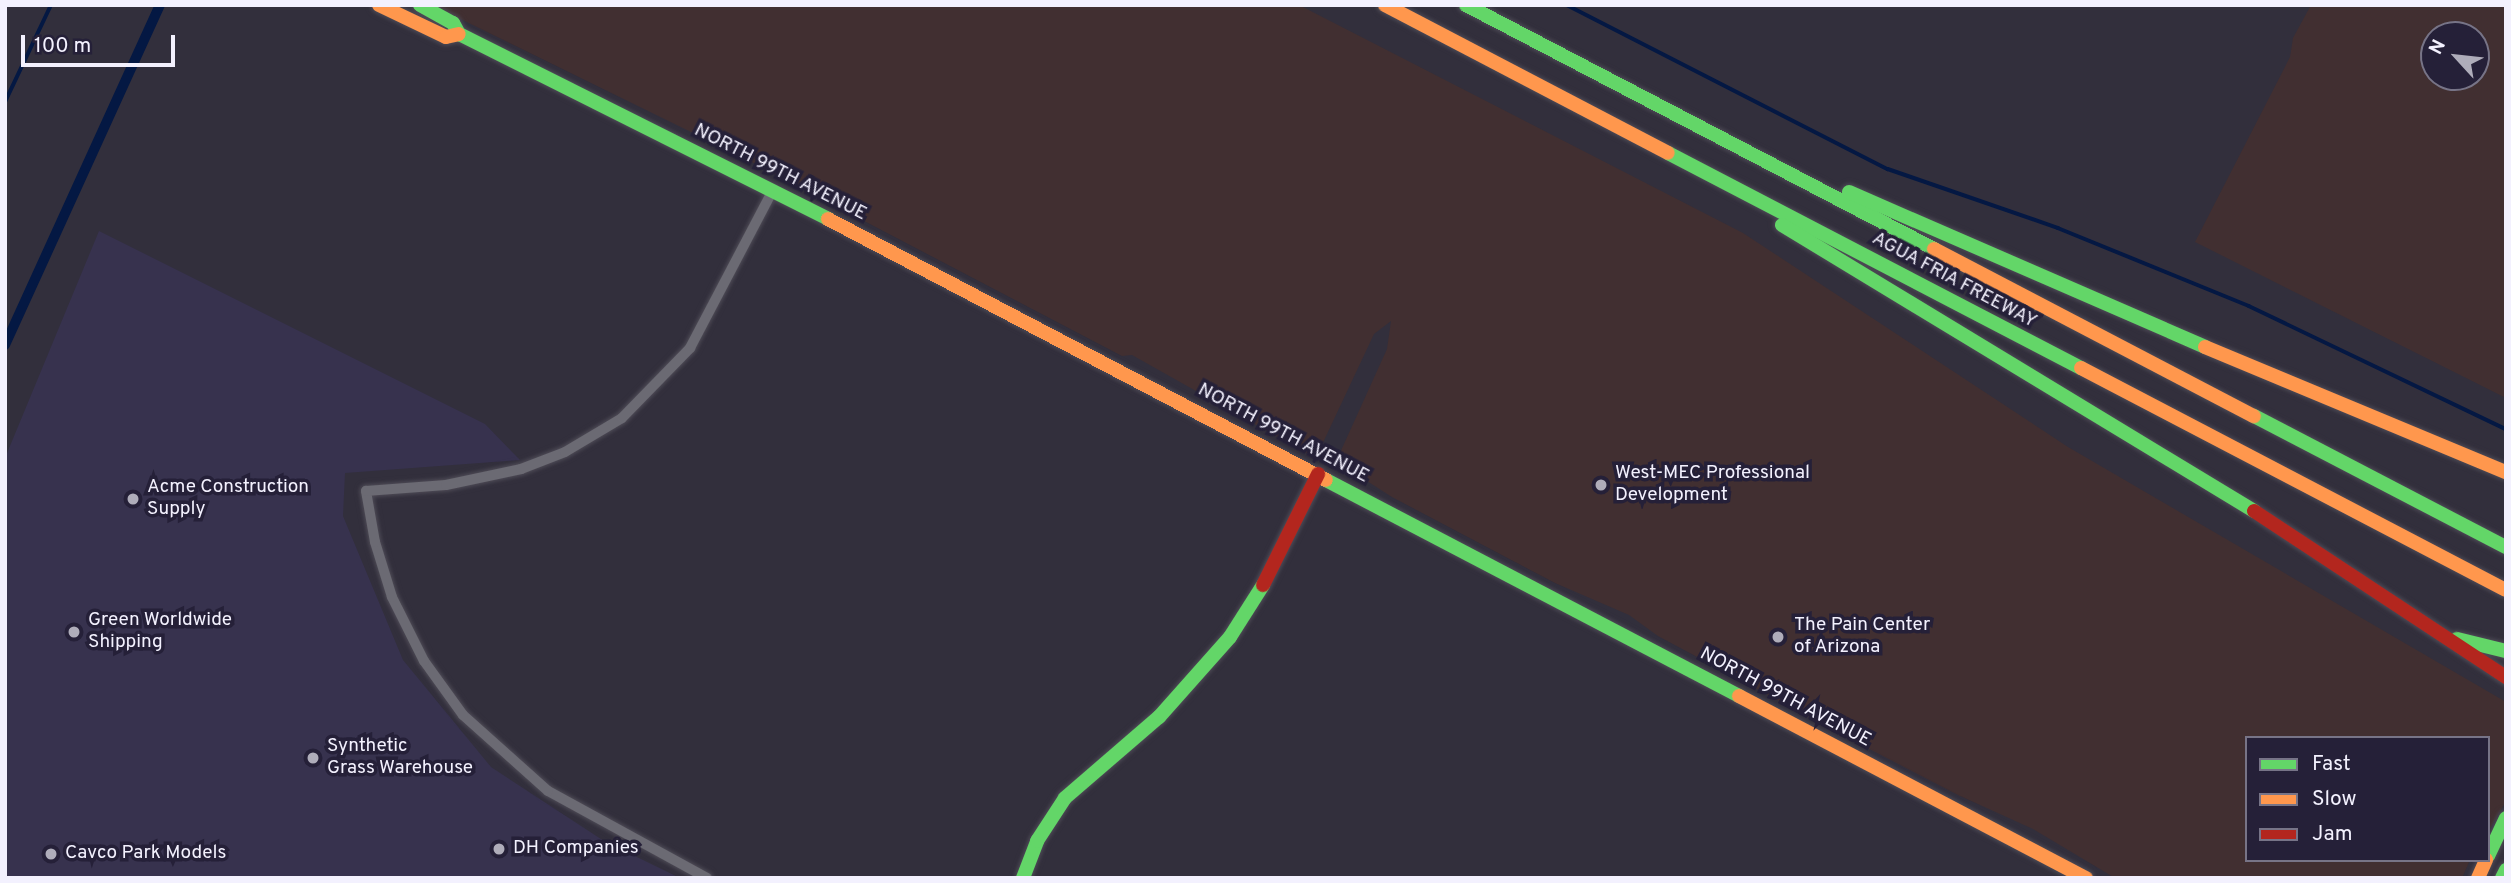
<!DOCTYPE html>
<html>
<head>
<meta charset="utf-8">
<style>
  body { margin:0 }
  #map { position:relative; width:2511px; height:883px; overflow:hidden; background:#322f3c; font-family:Overpass,sans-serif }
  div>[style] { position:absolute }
  .commercial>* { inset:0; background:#412f31 }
  .built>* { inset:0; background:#37324e }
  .stream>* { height:3.5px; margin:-1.75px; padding:0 1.75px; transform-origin:1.75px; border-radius:1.75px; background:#041843 }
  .canal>* { height:10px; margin:-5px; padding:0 5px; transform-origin:5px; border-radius:5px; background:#041843 }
  .roads { filter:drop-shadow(0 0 2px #4e4b56) drop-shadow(0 0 2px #4e4b56) }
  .street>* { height:10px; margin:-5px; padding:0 5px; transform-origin:5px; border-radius:5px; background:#6b6a73 }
  .fast>* { height:14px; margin:-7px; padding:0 7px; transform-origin:7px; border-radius:7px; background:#63d668 }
  .slow>* { height:14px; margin:-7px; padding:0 7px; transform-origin:7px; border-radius:7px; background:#ff974d }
  .jam>* { height:14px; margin:-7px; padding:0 7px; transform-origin:7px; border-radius:7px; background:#b3261e }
  .dots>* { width:19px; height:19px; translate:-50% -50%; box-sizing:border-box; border:4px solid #252038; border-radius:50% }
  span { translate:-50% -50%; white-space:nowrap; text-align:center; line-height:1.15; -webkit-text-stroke:7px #252038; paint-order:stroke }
  .street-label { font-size:19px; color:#f3f1fe }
  .poi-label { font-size:19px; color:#f3f1fe }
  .left { translate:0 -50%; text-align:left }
  .frame { position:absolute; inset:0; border:7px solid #f3f1fe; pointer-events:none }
  .legend { position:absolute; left:2245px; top:736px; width:245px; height:126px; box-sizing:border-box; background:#252038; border:2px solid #777487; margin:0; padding:9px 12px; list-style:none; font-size:21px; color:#f3f1fe }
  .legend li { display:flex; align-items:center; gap:14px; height:35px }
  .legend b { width:35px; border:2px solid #777487 }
  .north { position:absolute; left:2420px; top:21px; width:70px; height:70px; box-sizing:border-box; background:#252038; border:2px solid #777487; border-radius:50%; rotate:297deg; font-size:19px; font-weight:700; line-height:28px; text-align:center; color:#f3f1fe }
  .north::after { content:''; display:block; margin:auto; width:24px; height:32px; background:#afadba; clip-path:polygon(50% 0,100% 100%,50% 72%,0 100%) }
  .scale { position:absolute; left:21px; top:35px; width:154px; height:32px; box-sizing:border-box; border:4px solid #f3f1fe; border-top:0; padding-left:9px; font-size:21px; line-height:24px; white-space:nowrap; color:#f3f1fe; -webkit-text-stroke:5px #252038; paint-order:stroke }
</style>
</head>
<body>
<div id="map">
  <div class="commercial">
    <i style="clip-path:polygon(432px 5px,1299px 5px,1743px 233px,2068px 447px,2506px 702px,2506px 801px,2488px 832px,2488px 738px,2247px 738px,2247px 860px,2470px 860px,2462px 878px,2115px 878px,2033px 829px,1958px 795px,1856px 742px,1845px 730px,1817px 721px,1658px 636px,1629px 615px,1555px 583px,1392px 497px,1342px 465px,1339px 455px,1387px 349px,1391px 321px,1374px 334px,1320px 449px,1308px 454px,1132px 355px,1122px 356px,744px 158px)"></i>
    <i style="clip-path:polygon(evenodd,2311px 5px,2506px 5px,2506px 398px,2195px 242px,2290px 57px,2293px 38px,2311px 5px,2434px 35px,2476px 35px,2476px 77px,2434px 77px,2434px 35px)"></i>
  </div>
  <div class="built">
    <i style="clip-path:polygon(99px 231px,485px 424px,520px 460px,345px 473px,343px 516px,403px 660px,491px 767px,604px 841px,680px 878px,5px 878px,5px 458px)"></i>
  </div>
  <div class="stream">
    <i style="left:1567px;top:5px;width:360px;rotate:27.1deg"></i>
    <i style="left:1888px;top:169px;width:180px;rotate:19.1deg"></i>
    <i style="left:2058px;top:228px;width:206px;rotate:22.2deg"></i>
    <i style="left:2249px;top:306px;width:285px;rotate:25.6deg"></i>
    <i style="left:5px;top:102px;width:107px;rotate:-64.6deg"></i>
  </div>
  <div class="canal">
    <i style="left:5px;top:345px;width:374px;rotate:-65.5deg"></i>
  </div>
  <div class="roads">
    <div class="street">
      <i style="left:707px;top:878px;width:181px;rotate:-151.3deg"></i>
      <i style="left:548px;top:791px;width:114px;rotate:-138.2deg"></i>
      <i style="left:463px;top:715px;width:67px;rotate:-125.8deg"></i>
      <i style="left:424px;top:661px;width:72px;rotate:-116.6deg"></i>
      <i style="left:392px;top:597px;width:58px;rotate:-107.2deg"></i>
      <i style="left:375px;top:542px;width:52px;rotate:-100deg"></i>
      <i style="left:366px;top:491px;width:80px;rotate:-4.3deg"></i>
      <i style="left:446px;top:485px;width:77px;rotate:-12deg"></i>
      <i style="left:521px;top:469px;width:47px;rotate:-21.1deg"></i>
      <i style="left:565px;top:452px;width:66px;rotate:-30.8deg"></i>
      <i style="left:622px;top:418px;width:98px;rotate:-45.8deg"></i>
      <i style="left:690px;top:348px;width:178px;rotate:-62.3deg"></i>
    </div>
    <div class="fast">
      <i style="left:420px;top:5px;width:38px;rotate:29deg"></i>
      <i style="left:453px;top:23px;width:13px;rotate:61deg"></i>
      <i style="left:459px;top:34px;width:413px;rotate:26.6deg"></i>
      <i style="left:1466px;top:5px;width:528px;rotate:27.54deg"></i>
      <i style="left:1668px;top:153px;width:466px;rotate:27.5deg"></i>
      <i style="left:1849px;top:192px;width:388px;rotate:23.5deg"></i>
      <i style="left:1782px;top:225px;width:552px;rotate:31.21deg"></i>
      <i style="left:2254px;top:416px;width:284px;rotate:27.5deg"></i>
      <i style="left:1326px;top:480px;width:466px;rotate:27.6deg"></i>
      <i style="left:2457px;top:639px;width:50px;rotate:13.8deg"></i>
      <i style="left:2488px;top:856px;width:42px;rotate:-64.7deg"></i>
      <i style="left:1023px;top:878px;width:40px;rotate:-69deg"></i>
      <i style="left:1037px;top:841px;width:51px;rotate:-56.9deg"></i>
      <i style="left:1065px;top:798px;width:124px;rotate:-40.8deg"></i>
      <i style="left:1159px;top:717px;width:107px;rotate:-48.4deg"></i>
      <i style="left:1230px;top:637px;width:62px;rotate:-57.6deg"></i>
      <i style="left:2502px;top:878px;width:9px;rotate:-63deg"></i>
    </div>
    <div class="slow">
      <i style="left:379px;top:5px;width:74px;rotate:25.5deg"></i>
      <i style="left:446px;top:37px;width:13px;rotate:-13deg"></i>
      <i style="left:1385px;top:5px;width:319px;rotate:27.6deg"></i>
      <i style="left:828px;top:219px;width:562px;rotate:27.66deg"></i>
      <i style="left:1934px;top:249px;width:361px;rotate:27.6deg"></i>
      <i style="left:2205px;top:347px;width:326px;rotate:22.6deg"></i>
      <i style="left:2081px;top:368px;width:479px;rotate:27.6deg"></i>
      <i style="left:1739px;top:696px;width:392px;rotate:27.7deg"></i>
      <i style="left:2478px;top:878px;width:20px;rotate:-66deg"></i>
    </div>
    <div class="jam">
      <i style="left:2254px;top:511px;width:302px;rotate:33.4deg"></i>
      <i style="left:1263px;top:585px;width:124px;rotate:-63.6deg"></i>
    </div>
  </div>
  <div class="dots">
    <i style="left:1601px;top:485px;background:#afadba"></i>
    <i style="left:133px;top:499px;background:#afadba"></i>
    <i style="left:74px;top:632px;background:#afadba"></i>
    <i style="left:1778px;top:637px;background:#afadba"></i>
    <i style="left:313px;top:758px;background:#afadba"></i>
    <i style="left:499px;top:849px;background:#afadba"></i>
    <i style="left:51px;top:854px;background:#afadba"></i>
  </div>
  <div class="street-label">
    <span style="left:780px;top:173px;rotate:27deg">NORTH 99TH AVENUE</span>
    <span style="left:1954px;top:281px;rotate:28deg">AGUA FRIA FREEWAY</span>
    <span style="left:1283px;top:434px;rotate:28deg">NORTH 99TH AVENUE</span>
    <span style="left:1785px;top:698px;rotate:28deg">NORTH 99TH AVENUE</span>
  </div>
  <div class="poi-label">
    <span class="left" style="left:1615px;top:485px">West-MEC Professional<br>Development</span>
    <span class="left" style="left:147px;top:499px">Acme Construction<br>Supply</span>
    <span class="left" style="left:88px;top:632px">Green Worldwide<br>Shipping</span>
    <span class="left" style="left:1794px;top:637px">The Pain Center<br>of Arizona</span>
    <span class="left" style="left:327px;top:758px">Synthetic<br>Grass Warehouse</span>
    <span class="left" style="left:513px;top:849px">DH Companies</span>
    <span class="left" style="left:65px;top:854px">Cavco Park Models</span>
  </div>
  <div class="frame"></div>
  <ul class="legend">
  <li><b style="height:9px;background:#63d668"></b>Fast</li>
  <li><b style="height:9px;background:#ff974d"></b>Slow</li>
  <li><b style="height:9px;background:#b3261e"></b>Jam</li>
  </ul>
  <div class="north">N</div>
  <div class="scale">100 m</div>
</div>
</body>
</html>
